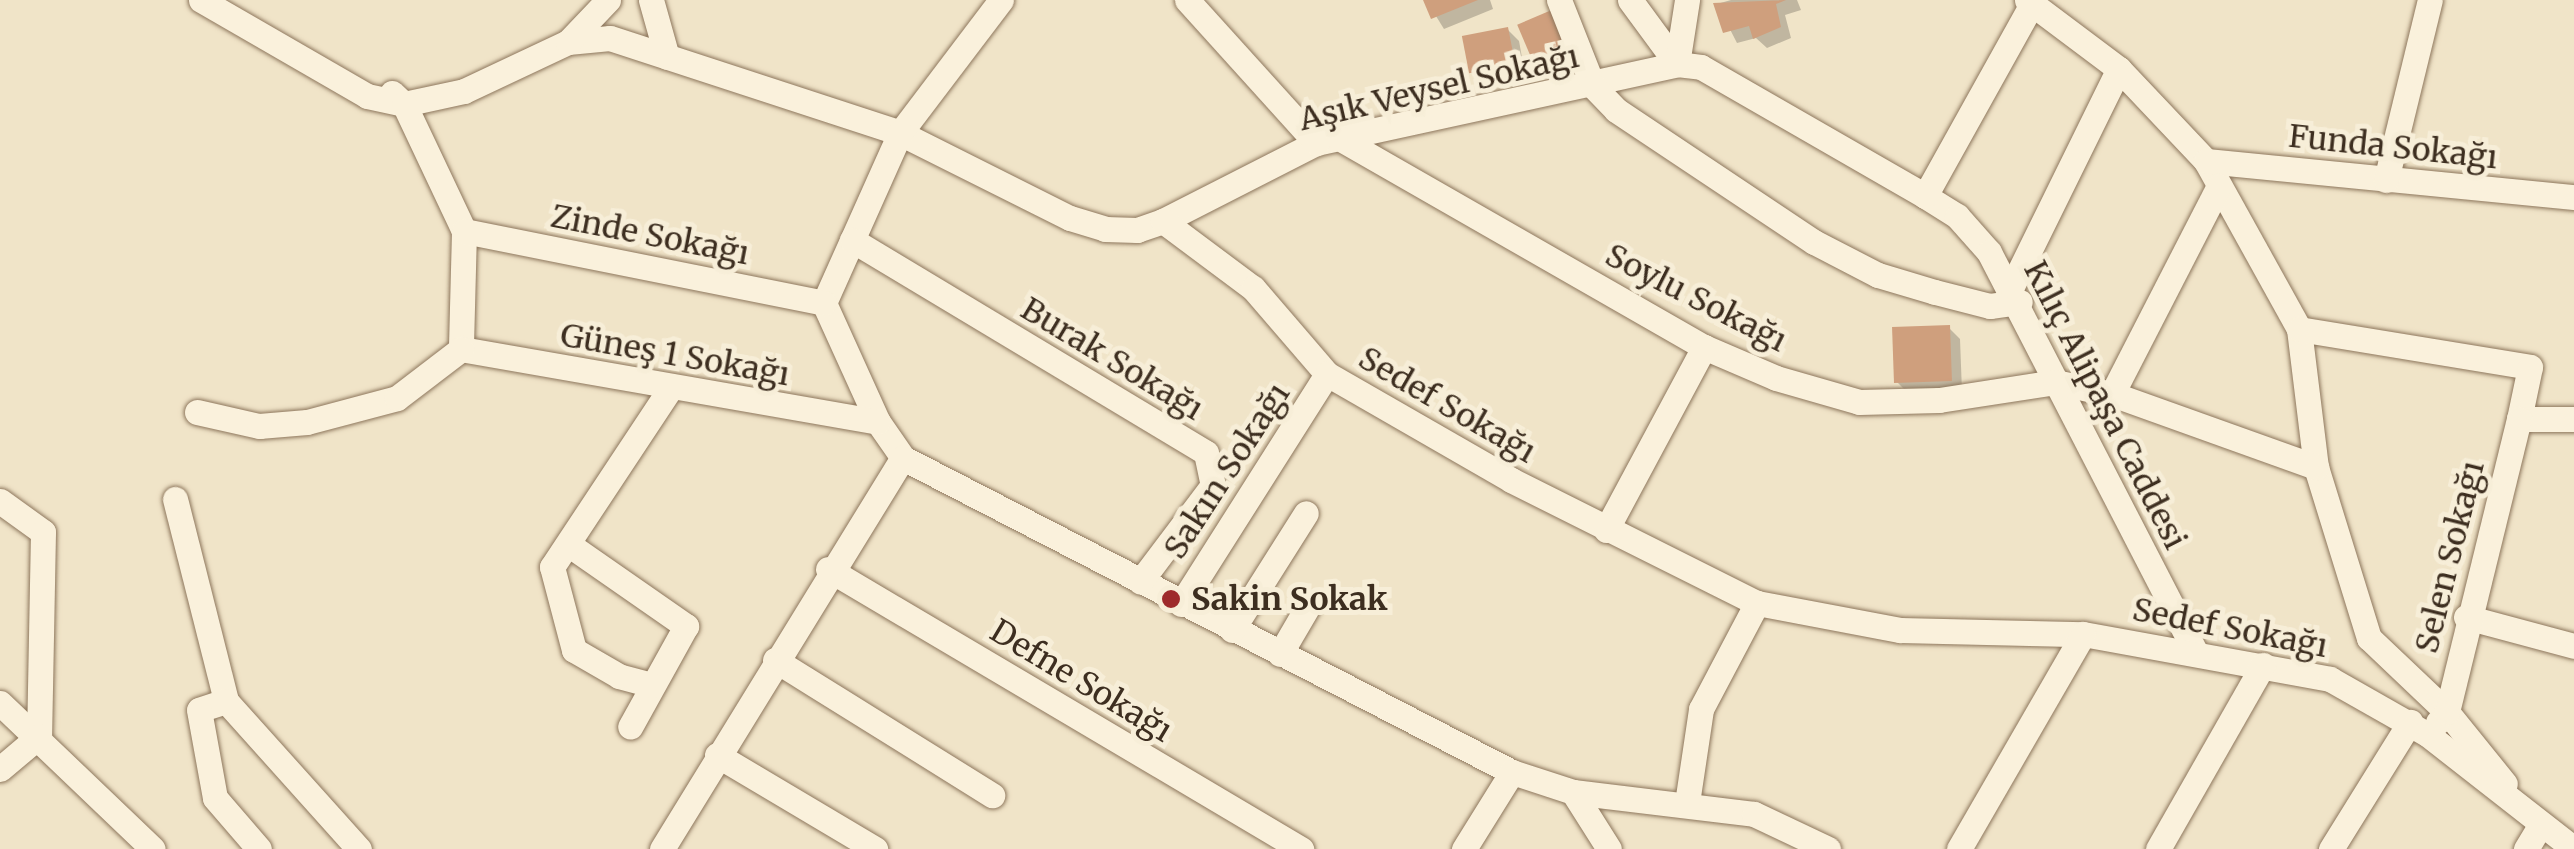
<!DOCTYPE html>
<html>
<head>
<meta charset="utf-8">
<style>
  body { margin:0 }
  #map { position:relative; width:2574px; height:849px; overflow:hidden; background:#f0e4c8; font-family:Merriweather,serif }
  div>[style] { position:absolute }
  .shadow>* { inset:0; background:#0003 }
  .building>* { inset:0; background:#cf9f7d; transform-origin:0 0 }
  .roads { filter:drop-shadow(0 0 2px #8d765c) drop-shadow(0 0 2px #8d765c) }
  .minor>* { height:25px; margin:-12.5px; padding:0 12.5px; transform-origin:12.5px; border-radius:12.5px; background:#faf1dc }
  .dots>* { width:28px; height:28px; translate:-50% -50%; box-sizing:border-box; border:5px solid #f7eed8; border-radius:50% }
  span { translate:-50% -50%; white-space:nowrap; text-align:center; line-height:1.15; -webkit-text-stroke:10px #f7eed8; paint-order:stroke }
  .street-label { font-size:32px; color:#3d2e20 }
  .poi-label { font-size:32px; color:#3d2e20; font-weight:700 }
  .left { translate:0 -50%; text-align:left }
</style>
</head>
<body>
<div id="map">
  <div class="shadow">
    <i style="clip-path:polygon(1426px 0,1490px 0,1493px 9px,1444px 29px)"></i>
    <i style="clip-path:polygon(1731px 0,1797px 0,1801px 10px,1785px 15px,1791px 38px,1767px 48px,1756px 38px,1737px 43px,1717px 4px)"></i>
    <i style="clip-path:polygon(1554px 12px,1582px 64px,1548px 78px,1537px 67px)"></i>
    <i style="clip-path:polygon(1508px 30px,1519px 41px,1525px 74px,1482px 82px,1471px 71px)"></i>
    <i style="clip-path:polygon(1949px 328px,1960px 339px,1962px 392px,1908px 393px,1897px 382px)"></i>
  </div>
  <div class="building">
    <i style="clip-path:polygon(1423px 0,1478px 0,1431px 19px)"></i>
    <i style="clip-path:polygon(1786px 0,1776px 4px,1781px 27px,1753px 39px,1749px 26px,1723px 33px,1713px 3px)"></i>
    <i style="left:1554px;top:9px;width:47px;height:40px;rotate:67deg"></i>
    <i style="left:1508px;top:27px;width:38px;height:47px;rotate:79deg"></i>
    <i style="left:1950px;top:325px;width:56px;height:58px;rotate:88deg"></i>
  </div>
  <div class="roads">
    <div class="minor">
      <i style="left:201px;top:0;width:192px;rotate:30deg"></i>
      <i style="left:367px;top:96px;width:38px;rotate:12deg"></i>
      <i style="left:404px;top:104px;width:61px;rotate:-12.2deg"></i>
      <i style="left:464px;top:91px;width:115px;rotate:-25.2deg"></i>
      <i style="left:568px;top:42px;width:42px;rotate:-5.4deg"></i>
      <i style="left:610px;top:38px;width:305px;rotate:18.1deg"></i>
      <i style="left:900px;top:133px;width:190px;rotate:26.6deg"></i>
      <i style="left:1070px;top:218px;width:37px;rotate:17deg"></i>
      <i style="left:1105px;top:229px;width:32px;rotate:2deg"></i>
      <i style="left:1137px;top:230px;width:28px;rotate:-19deg"></i>
      <i style="left:1163px;top:221px;width:172px;rotate:-27deg"></i>
      <i style="left:1316px;top:143px;width:370px;rotate:-12.3deg"></i>
      <i style="left:1677px;top:64px;width:24px;rotate:7deg"></i>
      <i style="left:1701px;top:67px;width:258px;rotate:29.9deg"></i>
      <i style="left:1925px;top:196px;width:38px;rotate:32deg"></i>
      <i style="left:1957px;top:216px;width:48px;rotate:48.4deg"></i>
      <i style="left:1989px;top:252px;width:448px;rotate:62.7deg"></i>
      <i style="left:651px;top:0;width:59px;rotate:74.3deg"></i>
      <i style="left:1001px;top:0;width:167px;rotate:127.2deg"></i>
      <i style="left:900px;top:133px;width:186px;rotate:114.1deg"></i>
      <i style="left:824px;top:303px;width:131px;rotate:65.6deg"></i>
      <i style="left:878px;top:422px;width:44px;rotate:55.2deg"></i>
      <i style="left:903px;top:458px;width:685px;rotate:27.28deg"></i>
      <i style="left:1512px;top:772px;width:64px;rotate:18.2deg"></i>
      <i style="left:1573px;top:792px;width:182px;rotate:6.9deg"></i>
      <i style="left:1754px;top:814px;width:82px;rotate:25.3deg"></i>
      <i style="left:1187px;top:0;width:193px;rotate:47.9deg"></i>
      <i style="left:1559px;top:0;width:92px;rotate:68.4deg"></i>
      <i style="left:1593px;top:86px;width:33px;rotate:46deg"></i>
      <i style="left:1616px;top:110px;width:238px;rotate:33.7deg"></i>
      <i style="left:1814px;top:242px;width:72px;rotate:27.3deg"></i>
      <i style="left:1878px;top:275px;width:59px;rotate:16.6deg"></i>
      <i style="left:1935px;top:292px;width:57px;rotate:14.3deg"></i>
      <i style="left:1990px;top:306px;width:30px;rotate:-8deg"></i>
      <i style="left:1630px;top:0;width:79px;rotate:53.7deg"></i>
      <i style="left:2027px;top:0;width:115px;rotate:36.9deg"></i>
      <i style="left:2119px;top:69px;width:127px;rotate:46.6deg"></i>
      <i style="left:2206px;top:161px;width:192px;rotate:61deg"></i>
      <i style="left:2299px;top:329px;width:139px;rotate:83deg"></i>
      <i style="left:2316px;top:467px;width:179px;rotate:72.8deg"></i>
      <i style="left:2369px;top:638px;width:108px;rotate:43.5deg"></i>
      <i style="left:2447px;top:712px;width:92px;rotate:51.1deg"></i>
      <i style="left:568px;top:42px;width:58px;rotate:-46.4deg"></i>
      <i style="left:1677px;top:64px;width:65px;rotate:-81.1deg"></i>
      <i style="left:392px;top:93px;width:16px;rotate:43deg"></i>
      <i style="left:404px;top:104px;width:140px;rotate:64.7deg"></i>
      <i style="left:464px;top:231px;width:118px;rotate:91.5deg"></i>
      <i style="left:1339px;top:138px;width:421px;rotate:29.8deg"></i>
      <i style="left:1704px;top:347px;width:78px;rotate:23.3deg"></i>
      <i style="left:1776px;top:378px;width:86px;rotate:16.1deg"></i>
      <i style="left:1859px;top:402px;width:80px;rotate:-1.4deg"></i>
      <i style="left:1939px;top:400px;width:117px;rotate:-8.8deg"></i>
      <i style="left:2055px;top:382px;width:58px;rotate:11.9deg"></i>
      <i style="left:2112px;top:394px;width:217px;rotate:19.7deg"></i>
      <i style="left:2206px;top:161px;width:370px;rotate:5.6deg"></i>
      <i style="left:2386px;top:180px;width:185px;rotate:-76.3deg"></i>
      <i style="left:1925px;top:196px;width:220px;rotate:-60.9deg"></i>
      <i style="left:1163px;top:221px;width:112px;rotate:36.7deg"></i>
      <i style="left:1253px;top:288px;width:113px;rotate:49.3deg"></i>
      <i style="left:1327px;top:374px;width:212px;rotate:29.9deg"></i>
      <i style="left:1511px;top:480px;width:275px;rotate:26.6deg"></i>
      <i style="left:1757px;top:603px;width:146px;rotate:10.7deg"></i>
      <i style="left:1900px;top:630px;width:183px;rotate:1.3deg"></i>
      <i style="left:2083px;top:634px;width:251px;rotate:10.3deg"></i>
      <i style="left:2330px;top:679px;width:112px;rotate:29.6deg"></i>
      <i style="left:2427px;top:734px;width:187px;rotate:38deg"></i>
      <i style="left:464px;top:231px;width:367px;rotate:11.3deg"></i>
      <i style="left:852px;top:240px;width:413px;rotate:31deg"></i>
      <i style="left:1206px;top:453px;width:33px;rotate:78deg"></i>
      <i style="left:1213px;top:485px;width:121px;rotate:127deg"></i>
      <i style="left:2012px;top:286px;width:242px;rotate:-63.8deg"></i>
      <i style="left:2299px;top:329px;width:234px;rotate:9.3deg"></i>
      <i style="left:2530px;top:367px;width:53px;rotate:101.9deg"></i>
      <i style="left:2519px;top:419px;width:55px"></i>
      <i style="left:461px;top:349px;width:423px;rotate:9.9deg"></i>
      <i style="left:2112px;top:394px;width:234px;rotate:-62.8deg"></i>
      <i style="left:197px;top:412px;width:64px;rotate:12.7deg"></i>
      <i style="left:259px;top:426px;width:48px;rotate:-4.8deg"></i>
      <i style="left:307px;top:422px;width:93px;rotate:-14.9deg"></i>
      <i style="left:397px;top:398px;width:81px;rotate:-37.4deg"></i>
      <i style="left:175px;top:499px;width:208px;rotate:75.8deg"></i>
      <i style="left:226px;top:701px;width:199px;rotate:48.1deg"></i>
      <i style="left:0;top:501px;width:53px;rotate:35.8deg"></i>
      <i style="left:43px;top:532px;width:204px;rotate:91.1deg"></i>
      <i style="left:1606px;top:530px;width:208px;rotate:-61.8deg"></i>
      <i style="left:568px;top:544px;width:144px;rotate:34.8deg"></i>
      <i style="left:686px;top:626px;width:115px;rotate:119deg"></i>
      <i style="left:828px;top:569px;width:550px;rotate:30.62deg"></i>
      <i style="left:1181px;top:604px;width:272px;rotate:-57.6deg"></i>
      <i style="left:2466px;top:617px;width:112px;rotate:15deg"></i>
      <i style="left:1232px;top:630px;width:138px;rotate:-57.7deg"></i>
      <i style="left:1280px;top:654px;width:56px;rotate:-59.7deg"></i>
      <i style="left:775px;top:660px;width:256px;rotate:31.9deg"></i>
      <i style="left:652px;top:685px;width:34px;rotate:-165deg"></i>
      <i style="left:619px;top:676px;width:52px;rotate:-150deg"></i>
      <i style="left:574px;top:650px;width:86px;rotate:-104.8deg"></i>
      <i style="left:552px;top:567px;width:214px;rotate:-56.5deg"></i>
      <i style="left:226px;top:701px;width:28px;rotate:162deg"></i>
      <i style="left:199px;top:710px;width:89px;rotate:79.7deg"></i>
      <i style="left:215px;top:798px;width:67px;rotate:49.2deg"></i>
      <i style="left:0;top:703px;width:211px;rotate:43.7deg"></i>
      <i style="left:2438px;top:722px;width:13px;rotate:-48deg"></i>
      <i style="left:2447px;top:712px;width:302px;rotate:-76.2deg"></i>
      <i style="left:717px;top:755px;width:184px;rotate:30.7deg"></i>
      <i style="left:0;top:769px;width:51px;rotate:-40.2deg"></i>
      <i style="left:1573px;top:792px;width:67px;rotate:57.7deg"></i>
      <i style="left:1687px;top:803px;width:95px;rotate:-81.5deg"></i>
      <i style="left:1701px;top:709px;width:120px;rotate:-62.2deg"></i>
      <i style="left:662px;top:849px;width:459px;rotate:-58.4deg"></i>
      <i style="left:1464px;top:849px;width:91px;rotate:-58.1deg"></i>
      <i style="left:1959px;top:849px;width:248px;rotate:-60deg"></i>
      <i style="left:2158px;top:849px;width:212px;rotate:-60.3deg"></i>
      <i style="left:2331px;top:849px;width:150px;rotate:-58.1deg"></i>
      <i style="left:2526px;top:849px;width:27px;rotate:-59deg"></i>
    </div>
  </div>
  <div class="dots">
    <i style="left:1171px;top:599px;background:#9e2a2b"></i>
  </div>
  <div class="street-label">
    <span style="left:1439px;top:88px;rotate:-13deg">Aşık Veysel Sokağı</span>
    <span style="left:2393px;top:147px;rotate:6deg">Funda Sokağı</span>
    <span style="left:650px;top:235px;rotate:11deg">Zinde Sokağı</span>
    <span style="left:1696px;top:298px;rotate:27deg">Soylu Sokağı</span>
    <span style="left:675px;top:355px;rotate:10deg">Güneş 1 Sokağı</span>
    <span style="left:1112px;top:359px;rotate:31deg">Burak Sokağı</span>
    <span style="left:1447px;top:405px;rotate:30deg">Sedef Sokağı</span>
    <span style="left:2105px;top:405px;rotate:63deg">Kılıç Alipaşa Caddesi</span>
    <span style="left:1227px;top:471px;rotate:-57deg">Sakın Sokağı</span>
    <span style="left:2450px;top:557px;rotate:-76deg">Selen Sokağı</span>
    <span style="left:2230px;top:628px;rotate:11deg">Sedef Sokağı</span>
    <span style="left:1081px;top:681px;rotate:31deg">Defne Sokağı</span>
  </div>
  <div class="poi-label">
    <span class="left" style="left:1191px;top:599px">Sakin Sokak</span>
  </div>
</div>
</body>
</html>
